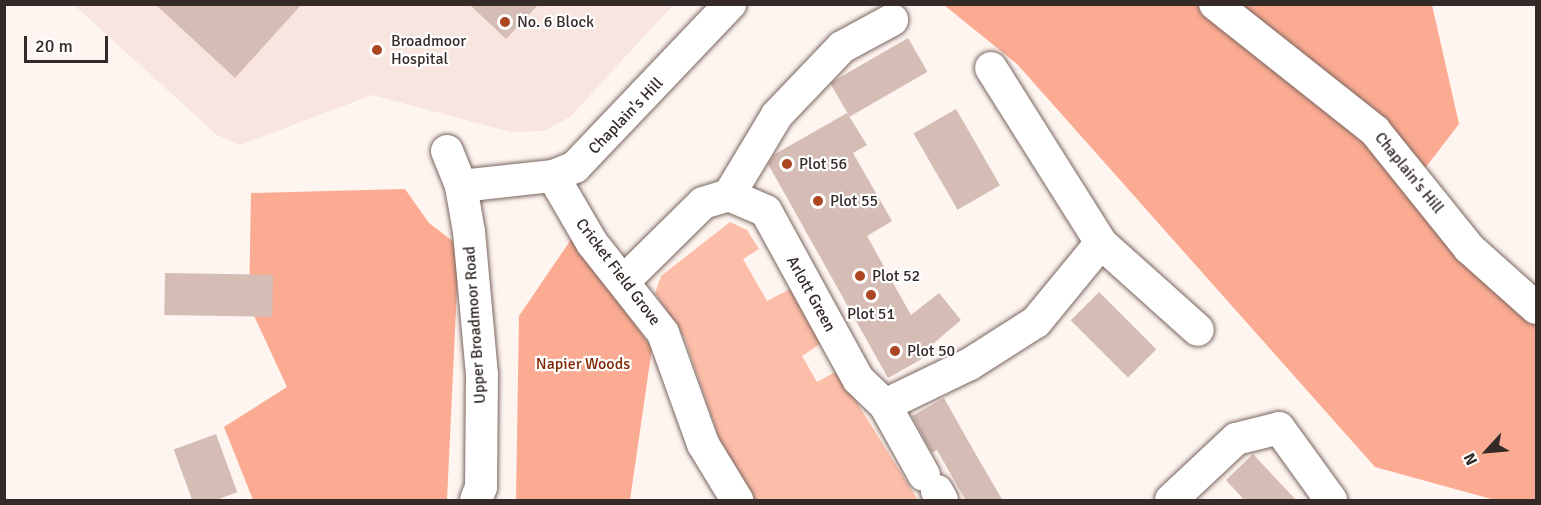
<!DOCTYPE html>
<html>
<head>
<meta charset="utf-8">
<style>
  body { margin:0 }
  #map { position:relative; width:1541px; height:505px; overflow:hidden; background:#fef4f0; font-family:Signika,sans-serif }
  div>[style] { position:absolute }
  .built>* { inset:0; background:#f9e5df }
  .green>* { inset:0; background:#fdbea9 }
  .forest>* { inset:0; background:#fbab92 }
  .building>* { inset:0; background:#d5bdb6; transform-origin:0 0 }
  .roads { filter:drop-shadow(0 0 2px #79645e) drop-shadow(0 0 2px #79645e) }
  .minor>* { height:32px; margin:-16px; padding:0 16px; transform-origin:16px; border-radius:16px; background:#fff }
  .dots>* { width:16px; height:16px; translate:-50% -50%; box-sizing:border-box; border:3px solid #fff; border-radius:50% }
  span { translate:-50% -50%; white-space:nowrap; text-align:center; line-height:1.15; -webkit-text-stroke:4.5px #fff; paint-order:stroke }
  .poi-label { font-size:16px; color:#342b28 }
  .left { translate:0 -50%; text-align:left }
  .street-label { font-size:16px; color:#342b28 }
  .park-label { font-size:16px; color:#802501 }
  .frame { position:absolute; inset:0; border:6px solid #342b28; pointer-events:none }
  .north { position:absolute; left:1457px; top:421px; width:60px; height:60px; -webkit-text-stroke:4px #fff; paint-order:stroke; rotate:244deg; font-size:16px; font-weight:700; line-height:24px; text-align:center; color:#342b28 }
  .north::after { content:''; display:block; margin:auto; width:21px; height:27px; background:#342b28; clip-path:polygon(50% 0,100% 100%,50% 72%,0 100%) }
  .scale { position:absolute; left:24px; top:36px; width:84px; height:27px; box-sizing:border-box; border:3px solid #342b28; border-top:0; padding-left:8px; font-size:18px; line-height:21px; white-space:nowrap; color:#342b28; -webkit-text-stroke:4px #fff; paint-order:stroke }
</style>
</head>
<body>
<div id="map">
  <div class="built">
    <i style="clip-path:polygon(74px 5px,673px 5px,570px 117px,544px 131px,511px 132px,372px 95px,240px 145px,217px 135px)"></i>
  </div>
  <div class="green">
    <i style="clip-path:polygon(730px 222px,747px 230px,759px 249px,743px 259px,767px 301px,792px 288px,823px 342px,802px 356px,817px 382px,837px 371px,918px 500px,755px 500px,751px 496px,723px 449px,684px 337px,655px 293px,661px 276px)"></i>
  </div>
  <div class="forest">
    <i style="clip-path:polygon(944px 5px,1432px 5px,1459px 124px,1416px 180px,1536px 308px,1536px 500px,1495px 500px,1375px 467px,1017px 64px)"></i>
    <i style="clip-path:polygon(405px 189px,429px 223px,459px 246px,447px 500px,253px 500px,224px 427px,287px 387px,249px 305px,251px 193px)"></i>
    <i style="clip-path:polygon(572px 238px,652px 348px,630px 500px,516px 500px,519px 316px)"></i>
  </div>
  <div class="building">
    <i style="clip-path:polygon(155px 4px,302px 4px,235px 78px)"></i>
    <i style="clip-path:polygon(469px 4px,539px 4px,506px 39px)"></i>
    <i style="left:908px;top:38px;width:39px;height:90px;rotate:60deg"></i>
    <i style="left:956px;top:109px;width:88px;height:49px;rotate:60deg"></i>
    <i style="clip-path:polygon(847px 113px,867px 145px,853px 153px,892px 221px,867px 236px,888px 274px,911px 315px,939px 293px,961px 320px,920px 355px,922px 359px,888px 378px,768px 164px,775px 154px)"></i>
    <i style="left:165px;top:273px;width:108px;height:42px;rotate:1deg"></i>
    <i style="left:1099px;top:292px;width:81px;height:40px;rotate:45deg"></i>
    <i style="clip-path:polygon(944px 398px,971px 446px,1003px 501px,966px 501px,937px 450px,932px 453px,912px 416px)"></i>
    <i style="left:216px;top:434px;width:62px;height:45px;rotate:70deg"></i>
    <i style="clip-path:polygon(1253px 454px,1297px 501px,1245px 501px,1226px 480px)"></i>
  </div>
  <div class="roads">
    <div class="minor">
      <i style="left:1215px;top:4px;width:204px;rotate:38.4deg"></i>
      <i style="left:1375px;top:131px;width:150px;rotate:51.2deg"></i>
      <i style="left:1469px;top:248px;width:90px;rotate:41.8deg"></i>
      <i style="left:991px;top:68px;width:207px;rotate:57.8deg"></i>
      <i style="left:1101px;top:243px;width:130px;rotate:41.9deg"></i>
      <i style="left:447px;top:151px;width:38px;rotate:68deg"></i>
      <i style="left:461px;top:186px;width:47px;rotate:80.1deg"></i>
      <i style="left:469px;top:232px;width:144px;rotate:84.8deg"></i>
      <i style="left:482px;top:375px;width:112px;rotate:90.5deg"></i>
      <i style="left:481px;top:487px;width:14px;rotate:111deg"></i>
      <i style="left:553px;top:176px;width:78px;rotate:59.8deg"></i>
      <i style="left:592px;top:243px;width:115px;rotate:51.7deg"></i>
      <i style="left:663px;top:333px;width:118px;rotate:70.2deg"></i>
      <i style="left:703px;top:444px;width:66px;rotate:58.7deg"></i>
      <i style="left:461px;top:186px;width:93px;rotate:-6.2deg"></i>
      <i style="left:553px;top:176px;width:24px;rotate:-22deg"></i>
      <i style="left:575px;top:167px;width:225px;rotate:-46.4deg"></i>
      <i style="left:729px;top:195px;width:93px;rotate:-59deg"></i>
      <i style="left:777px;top:115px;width:94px;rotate:-46.3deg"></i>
      <i style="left:842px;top:47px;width:57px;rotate:-28.4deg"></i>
      <i style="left:626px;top:279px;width:108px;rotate:-44.6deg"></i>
      <i style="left:703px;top:203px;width:27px;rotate:-17deg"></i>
      <i style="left:729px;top:195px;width:40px;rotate:23.4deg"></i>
      <i style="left:766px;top:211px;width:192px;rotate:61.3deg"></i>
      <i style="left:858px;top:379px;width:37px;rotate:44deg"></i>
      <i style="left:885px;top:405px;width:94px;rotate:-25.8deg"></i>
      <i style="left:970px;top:364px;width:78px;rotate:-32.5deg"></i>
      <i style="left:1036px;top:322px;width:102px;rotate:-50.6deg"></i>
      <i style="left:885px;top:405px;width:80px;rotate:60.9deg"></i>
      <i style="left:937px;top:491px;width:10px;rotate:61deg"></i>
      <i style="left:1171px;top:500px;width:89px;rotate:-43.2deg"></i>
      <i style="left:1236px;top:439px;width:44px;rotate:-14.3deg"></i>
      <i style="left:1279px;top:428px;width:89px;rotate:54.2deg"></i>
    </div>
  </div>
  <div class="dots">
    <i style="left:505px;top:22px;background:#ac4522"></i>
    <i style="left:377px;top:50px;background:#ac4522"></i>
    <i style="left:787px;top:164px;background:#ac4522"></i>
    <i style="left:818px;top:201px;background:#ac4522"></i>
    <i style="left:860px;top:276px;background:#ac4522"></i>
    <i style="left:871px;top:295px;background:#ac4522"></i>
    <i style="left:895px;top:351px;background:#ac4522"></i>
  </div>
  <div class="poi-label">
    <span class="left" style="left:517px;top:22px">No. 6 Block</span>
    <span class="left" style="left:391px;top:50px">Broadmoor<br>Hospital</span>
    <span class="left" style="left:799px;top:164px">Plot 56</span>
    <span class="left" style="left:830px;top:201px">Plot 55</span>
    <span class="left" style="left:872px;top:276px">Plot 52</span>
    <span style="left:871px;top:314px">Plot 51</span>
    <span class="left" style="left:907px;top:351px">Plot 50</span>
  </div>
  <div class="street-label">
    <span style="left:626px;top:116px;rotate:-46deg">Chaplain's Hill</span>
    <span style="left:1409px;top:173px;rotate:51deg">Chaplain's Hill</span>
    <span style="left:618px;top:272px;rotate:53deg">Cricket Field Grove</span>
    <span style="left:811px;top:294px;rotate:61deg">Arlott Green</span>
    <span style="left:475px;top:325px;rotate:-94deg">Upper Broadmoor Road</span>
  </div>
  <div class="park-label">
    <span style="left:583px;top:364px">Napier Woods</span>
  </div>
  <div class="frame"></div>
  <div class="north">N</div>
  <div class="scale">20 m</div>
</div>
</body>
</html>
